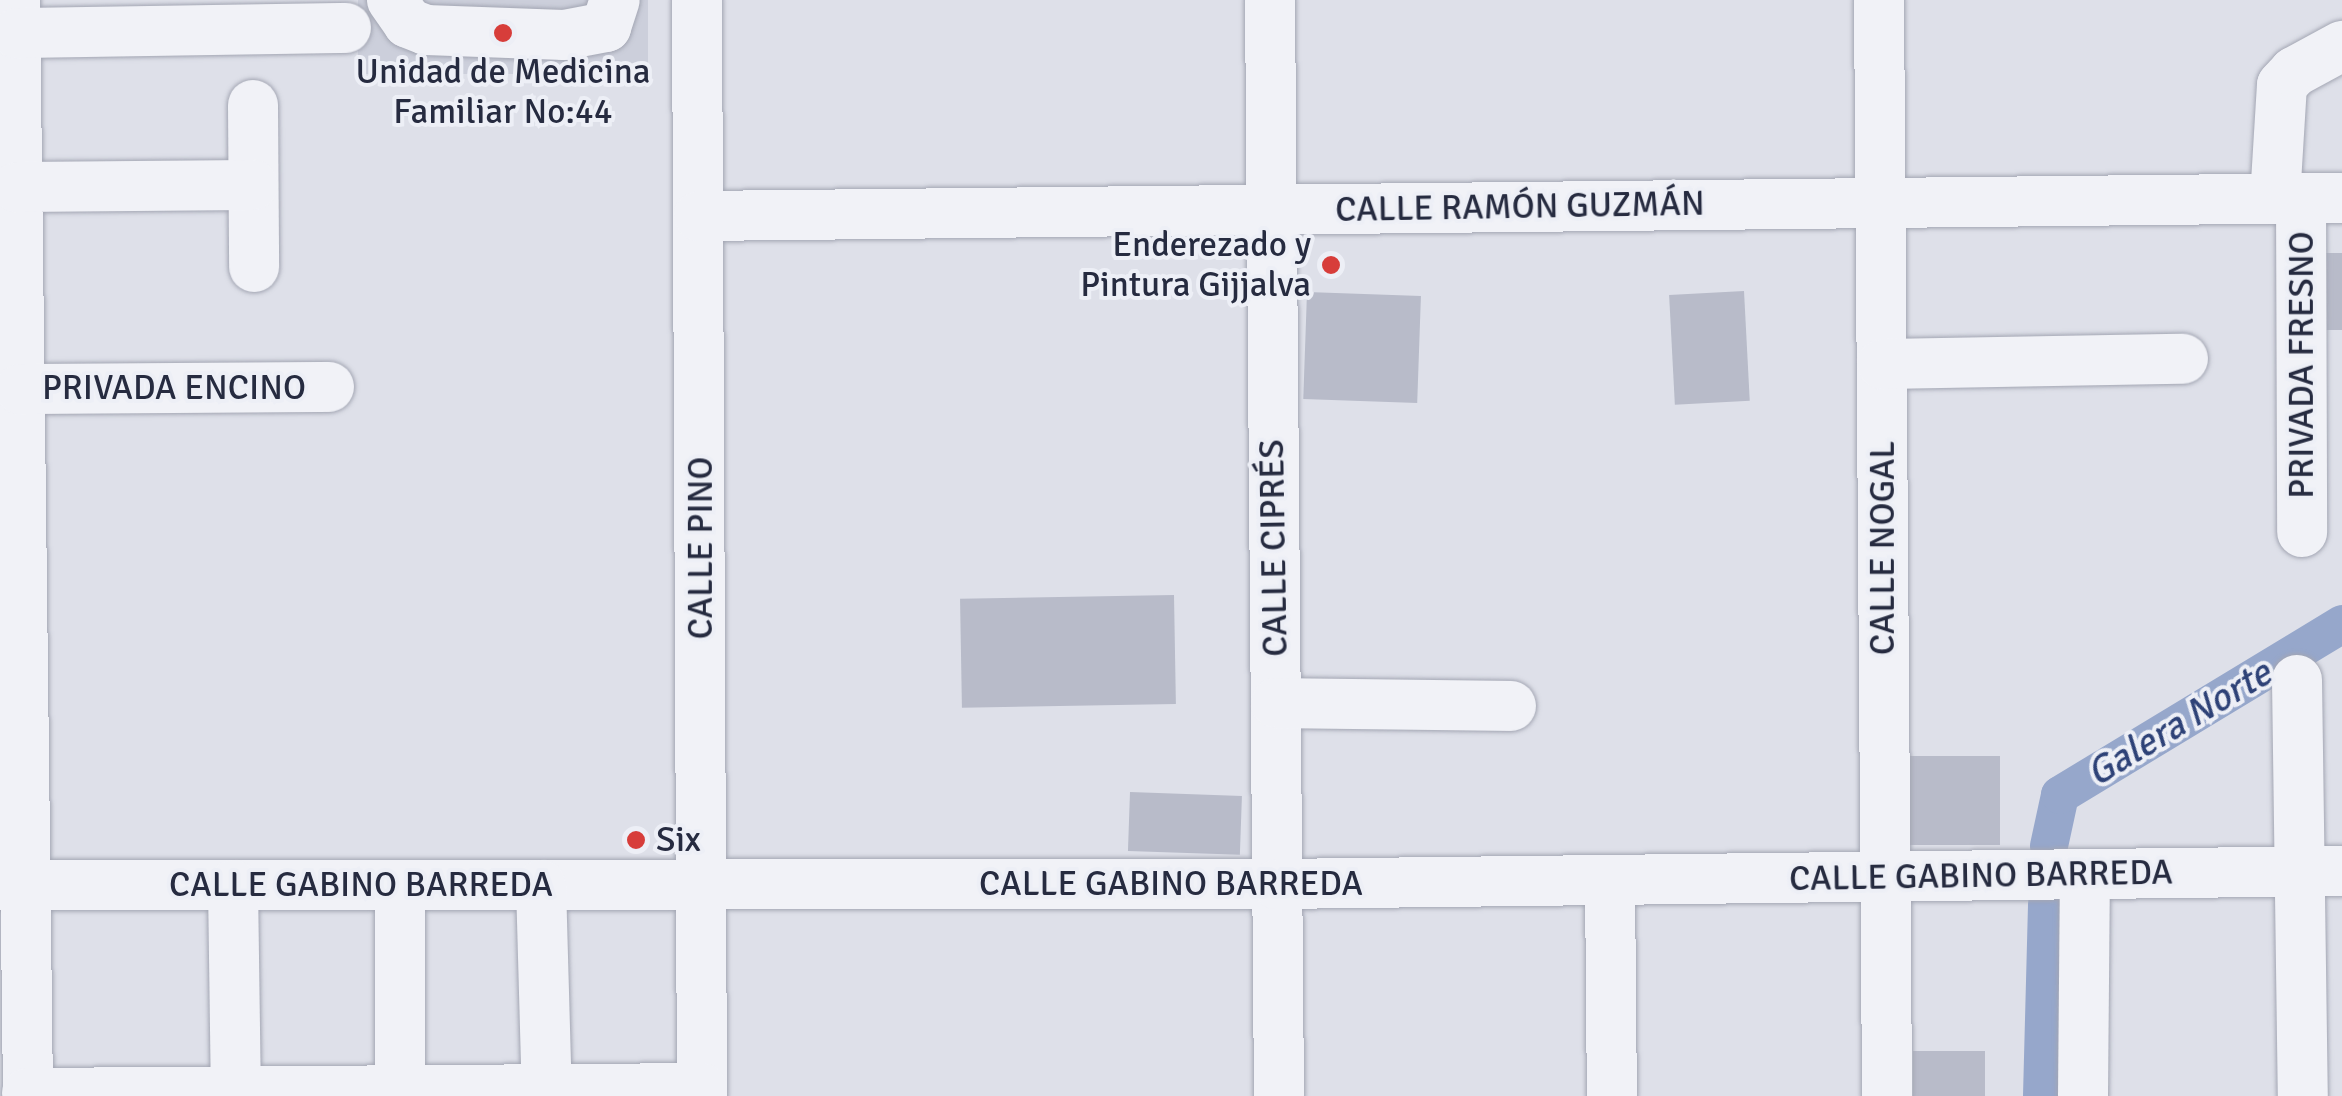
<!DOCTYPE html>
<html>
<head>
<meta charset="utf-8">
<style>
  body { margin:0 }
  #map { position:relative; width:2342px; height:1096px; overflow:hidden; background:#dee0e9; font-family:Signika,sans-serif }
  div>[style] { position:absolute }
  .built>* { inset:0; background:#cccfdb; transform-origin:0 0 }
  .canal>* { height:38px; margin:-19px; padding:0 19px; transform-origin:19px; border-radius:19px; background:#96a7cb }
  .building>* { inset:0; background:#b8bbc9; transform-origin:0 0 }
  .roads { filter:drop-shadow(0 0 2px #a3a6b3) drop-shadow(0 0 2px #a3a6b3) }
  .minor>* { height:50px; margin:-25px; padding:0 25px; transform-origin:25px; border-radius:25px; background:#f1f2f7 }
  .dots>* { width:28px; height:28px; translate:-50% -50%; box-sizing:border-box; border:5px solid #edeff6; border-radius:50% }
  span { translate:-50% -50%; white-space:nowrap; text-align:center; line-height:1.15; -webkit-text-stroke:8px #edeff6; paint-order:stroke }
  .poi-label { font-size:35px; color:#262b40 }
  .right { translate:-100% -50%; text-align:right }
  .left { translate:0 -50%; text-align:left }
  .street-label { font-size:35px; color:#262b40 }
  .water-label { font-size:38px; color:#2e4277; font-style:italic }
</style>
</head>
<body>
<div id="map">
  <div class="built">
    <i style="left:358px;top:0;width:290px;height:74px"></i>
  </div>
  <div class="canal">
    <i style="left:2049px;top:846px;width:52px;rotate:-77.8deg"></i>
    <i style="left:2060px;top:795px;width:330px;rotate:-31.2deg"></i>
    <i style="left:2042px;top:1096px;width:192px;rotate:-88.5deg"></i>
  </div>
  <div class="building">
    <i style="left:2318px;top:253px;width:24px;height:77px"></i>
    <i style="left:1744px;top:291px;width:110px;height:75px;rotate:87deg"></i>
    <i style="left:1307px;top:292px;width:114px;height:107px;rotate:2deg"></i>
    <i style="left:1174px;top:595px;width:109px;height:214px;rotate:89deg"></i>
    <i style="left:1910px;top:756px;width:90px;height:89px"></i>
    <i style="left:1130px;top:792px;width:112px;height:59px;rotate:2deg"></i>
    <i style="left:1985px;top:1051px;width:45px;height:72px;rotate:90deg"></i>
  </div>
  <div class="roads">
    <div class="minor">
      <i style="left:15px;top:0;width:1096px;rotate:89.32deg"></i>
      <i style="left:392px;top:0;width:28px;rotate:55deg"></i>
      <i style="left:408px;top:23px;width:19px;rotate:21deg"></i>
      <i style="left:426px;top:30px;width:138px;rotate:2.1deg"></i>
      <i style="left:564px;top:35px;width:43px;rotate:-10.8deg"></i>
      <i style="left:606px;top:27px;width:28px;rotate:-72deg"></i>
      <i style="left:697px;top:0;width:1096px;rotate:89.74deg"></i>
      <i style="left:1270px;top:0;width:1096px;rotate:89.53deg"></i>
      <i style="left:1879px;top:0;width:1096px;rotate:89.58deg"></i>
      <i style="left:16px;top:33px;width:330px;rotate:-0.9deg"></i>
      <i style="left:253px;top:105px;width:162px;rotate:89.6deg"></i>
      <i style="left:17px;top:187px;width:236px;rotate:-0.5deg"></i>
      <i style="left:2275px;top:199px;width:114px;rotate:-86.5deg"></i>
      <i style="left:2282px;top:85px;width:18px;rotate:-47deg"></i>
      <i style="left:2294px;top:72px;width:55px;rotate:-28.4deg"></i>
      <i style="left:2301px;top:199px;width:333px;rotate:89.8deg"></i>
      <i style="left:699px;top:216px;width:1643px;rotate:-0.63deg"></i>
      <i style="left:1882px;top:364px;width:301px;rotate:-1deg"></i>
      <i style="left:20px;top:389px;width:309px;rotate:-0.4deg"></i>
      <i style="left:2297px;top:680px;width:416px;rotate:89.2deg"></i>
      <i style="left:1276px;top:703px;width:235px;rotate:0.7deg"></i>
      <i style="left:1610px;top:880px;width:216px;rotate:89.5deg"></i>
      <i style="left:0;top:885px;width:1277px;rotate:-0.04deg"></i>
      <i style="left:1277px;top:884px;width:1065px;rotate:-0.7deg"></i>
      <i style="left:233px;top:885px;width:207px;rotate:89.2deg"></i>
      <i style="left:400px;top:885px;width:211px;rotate:90deg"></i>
      <i style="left:541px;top:885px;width:211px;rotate:88.4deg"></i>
      <i style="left:27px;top:1093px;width:675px;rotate:-0.42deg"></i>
      <i style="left:2083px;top:1096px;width:222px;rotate:-89.5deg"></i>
    </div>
  </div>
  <div class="dots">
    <i style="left:503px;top:33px;background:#d73d3a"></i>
    <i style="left:1331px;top:265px;background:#d73d3a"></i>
    <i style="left:636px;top:840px;background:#d73d3a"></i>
  </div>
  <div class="poi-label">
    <span style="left:503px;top:92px">Unidad de Medicina<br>Familiar No:44</span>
    <span class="right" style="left:1311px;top:265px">Enderezado y<br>Pintura Gijjalva</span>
    <span class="left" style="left:656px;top:840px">Six</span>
  </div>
  <div class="street-label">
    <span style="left:1520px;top:207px;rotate:-1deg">CALLE RAMÓN GUZMÁN</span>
    <span style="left:2302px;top:365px;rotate:-90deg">PRIVADA FRESNO</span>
    <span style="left:174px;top:388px">PRIVADA ENCINO</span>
    <span style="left:701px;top:548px;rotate:-90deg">CALLE PINO</span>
    <span style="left:1274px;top:548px;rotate:-91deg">CALLE CIPRÉS</span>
    <span style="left:1883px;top:548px;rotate:-90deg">CALLE NOGAL</span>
    <span style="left:1981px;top:876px;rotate:-1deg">CALLE GABINO BARREDA</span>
    <span style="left:1171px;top:884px">CALLE GABINO BARREDA</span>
    <span style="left:361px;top:885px">CALLE GABINO BARREDA</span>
  </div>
  <div class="water-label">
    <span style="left:2179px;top:723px;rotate:-31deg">Galera Norte</span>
  </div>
</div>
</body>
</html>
